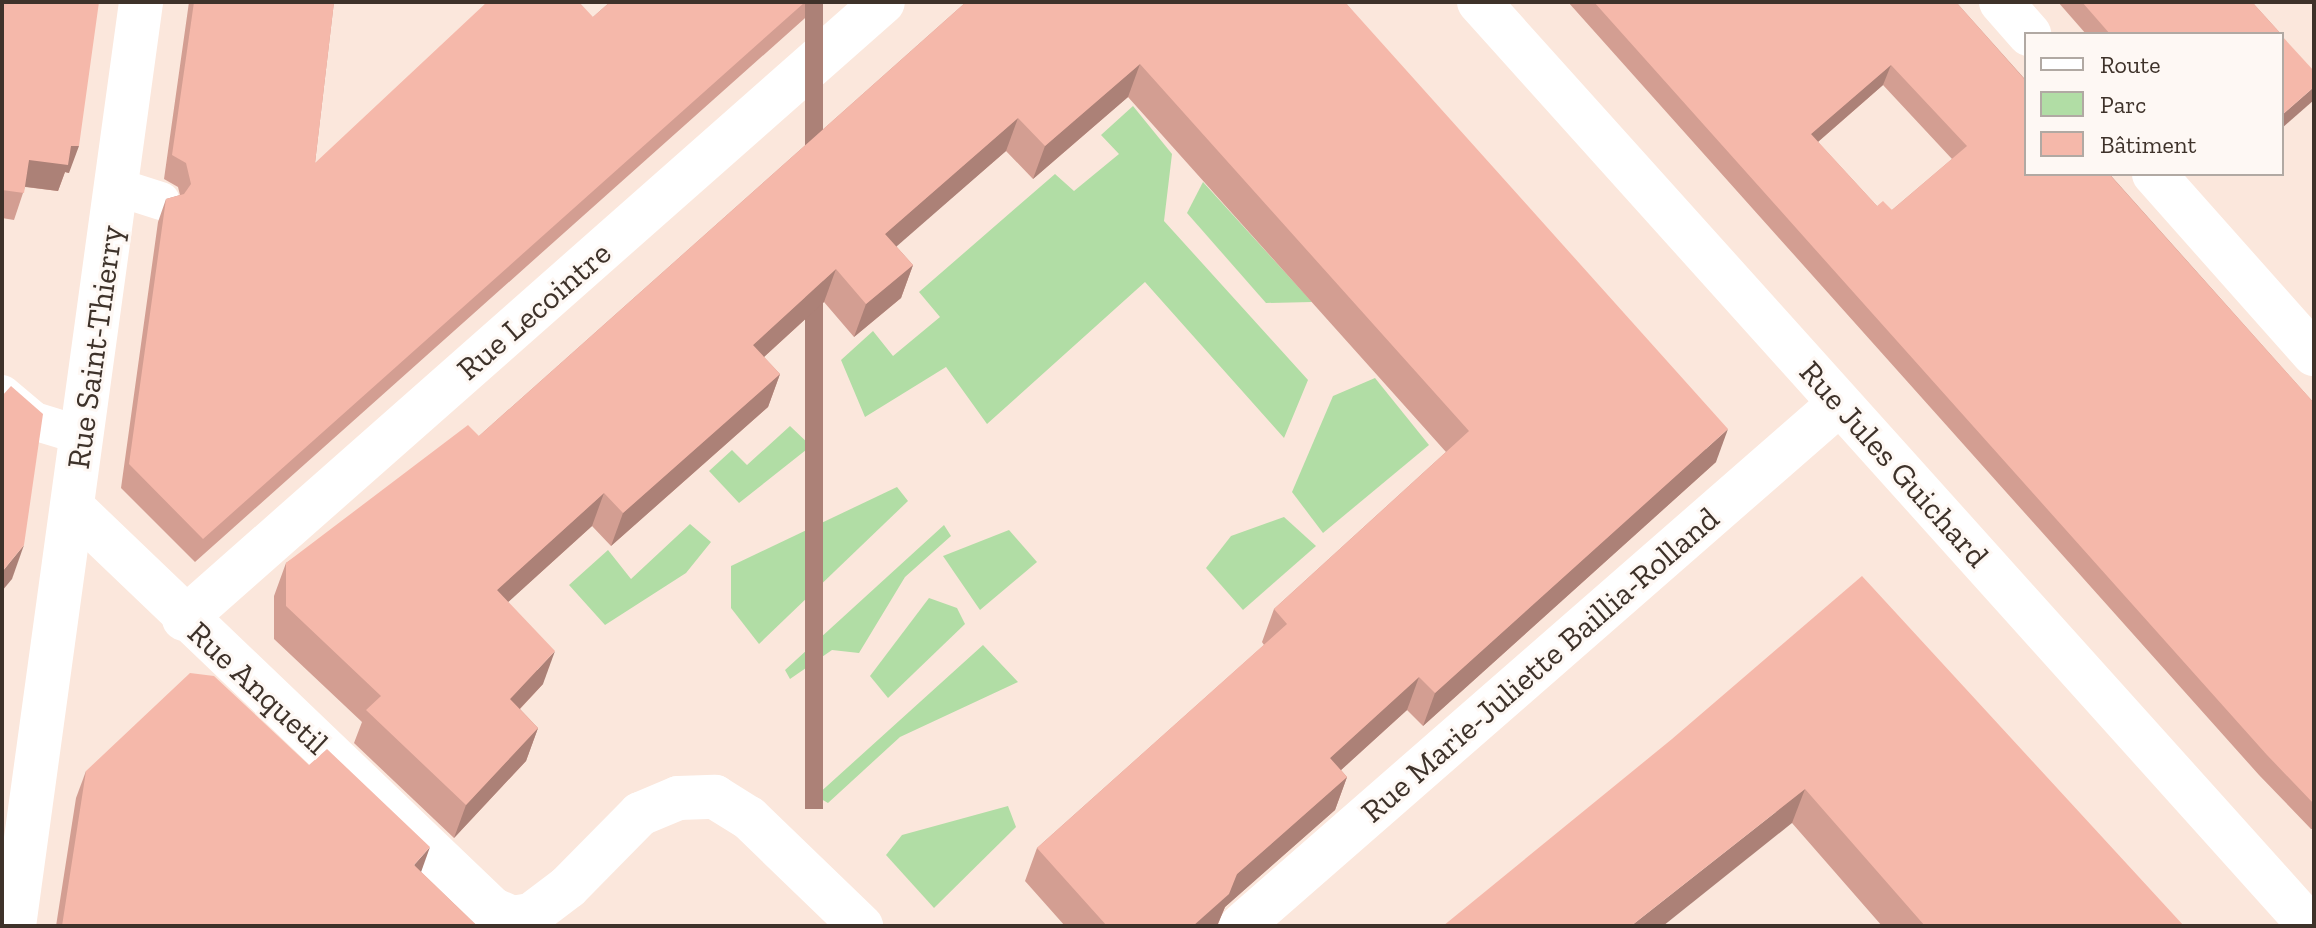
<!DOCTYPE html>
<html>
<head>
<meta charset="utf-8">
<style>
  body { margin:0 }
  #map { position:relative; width:2316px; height:928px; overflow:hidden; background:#fbe7dc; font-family:"Zilla Slab",serif }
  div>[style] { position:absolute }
  .green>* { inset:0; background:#b1dda5 }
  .service>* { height:38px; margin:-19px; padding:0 19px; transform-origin:19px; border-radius:19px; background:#fff }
  .pedestrian>* { height:44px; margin:-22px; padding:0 22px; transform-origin:22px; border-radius:22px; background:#fff }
  .minor>* { height:44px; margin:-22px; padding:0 22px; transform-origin:22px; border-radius:22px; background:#fff }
  .wall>* { inset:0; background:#d39e92 }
  .shaded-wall>* { inset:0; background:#ac8177; transform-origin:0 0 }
  .building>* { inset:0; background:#f5b8aa }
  span { translate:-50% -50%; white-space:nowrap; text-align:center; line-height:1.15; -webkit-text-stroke:6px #fef8f4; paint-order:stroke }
  .street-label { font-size:32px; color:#3e322a }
  .frame { position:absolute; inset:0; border:4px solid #3e322a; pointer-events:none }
  .legend { position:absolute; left:2024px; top:32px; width:260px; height:144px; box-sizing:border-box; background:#fef8f4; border:2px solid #b1a9a3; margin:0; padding:10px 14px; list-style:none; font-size:24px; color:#3e322a }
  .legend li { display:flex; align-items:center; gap:16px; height:40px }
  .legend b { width:40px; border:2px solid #b1a9a3 }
</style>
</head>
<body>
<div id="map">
  <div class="green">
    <i style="clip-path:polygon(1133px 106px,1172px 154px,1164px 221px,1308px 380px,1284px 438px,1145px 282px,987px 424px,946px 367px,865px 417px,841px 360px,873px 331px,893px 356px,940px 317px,919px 292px,1055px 174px,1074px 191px,1119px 154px,1101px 135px)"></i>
    <i style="clip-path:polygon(1203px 182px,1312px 302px,1266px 303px,1187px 213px)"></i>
    <i style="clip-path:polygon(1375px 378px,1429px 445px,1323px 533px,1292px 492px,1333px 396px)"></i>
    <i style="clip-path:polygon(790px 426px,811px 446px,739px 503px,709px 471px,732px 450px,747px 465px)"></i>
    <i style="clip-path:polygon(897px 487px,908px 501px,759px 644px,731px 608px,731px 566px)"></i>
    <i style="clip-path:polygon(1284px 517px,1316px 546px,1243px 610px,1206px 568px,1231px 536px)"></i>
    <i style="clip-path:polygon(690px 524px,711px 542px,686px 573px,605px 625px,569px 585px,608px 550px,631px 579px)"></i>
    <i style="clip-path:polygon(944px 525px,951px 536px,905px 577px,859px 653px,832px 650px,790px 679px,785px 670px)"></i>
    <i style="clip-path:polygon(1009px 530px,1037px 562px,980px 610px,943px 556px)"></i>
    <i style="clip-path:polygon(929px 598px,957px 608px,965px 624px,888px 698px,870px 676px)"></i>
    <i style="clip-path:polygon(983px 645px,1018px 682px,900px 737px,828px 803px,816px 796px)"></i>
    <i style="clip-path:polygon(1008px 806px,1016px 827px,934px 908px,886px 855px,902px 835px)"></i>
  </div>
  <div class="service">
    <i style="left:117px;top:187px;width:46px;rotate:17.7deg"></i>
    <i style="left:2px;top:394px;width:42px;rotate:40.2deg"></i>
    <i style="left:34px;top:421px;width:51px;rotate:17deg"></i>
  </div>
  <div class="pedestrian">
    <i style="left:1241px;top:926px;width:794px;rotate:-41.12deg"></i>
  </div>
  <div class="minor">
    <i style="left:1479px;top:2px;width:1243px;rotate:48.03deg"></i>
    <i style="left:2001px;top:2px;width:43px;rotate:48.8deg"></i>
    <i style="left:2154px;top:174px;width:241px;rotate:48.4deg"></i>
    <i style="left:73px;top:508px;width:580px;rotate:43.74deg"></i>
    <i style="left:492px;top:909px;width:22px;rotate:24deg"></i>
    <i style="left:512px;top:918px;width:19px;rotate:-9deg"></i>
    <i style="left:531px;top:915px;width:46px;rotate:-37.1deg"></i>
    <i style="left:568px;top:887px;width:103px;rotate:-45.4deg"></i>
    <i style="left:640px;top:814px;width:41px;rotate:-22.8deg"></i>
    <i style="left:678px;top:798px;width:37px;rotate:-2deg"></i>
    <i style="left:715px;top:797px;width:40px;rotate:32deg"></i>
    <i style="left:749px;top:818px;width:156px;rotate:44deg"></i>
    <i style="left:184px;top:619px;width:932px;rotate:-41.43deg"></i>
    <i style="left:14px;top:926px;width:933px;rotate:-82.17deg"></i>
  </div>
  <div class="wall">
    <i style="clip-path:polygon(2px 2px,69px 173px,65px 172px,58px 191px,25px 187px,14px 220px,2px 218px)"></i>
    <i style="clip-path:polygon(189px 2px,334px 2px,315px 163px,593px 17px,610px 2px,823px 2px,195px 562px,121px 488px,158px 222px,166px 199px,180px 195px,178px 187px,164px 179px)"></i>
    <i style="clip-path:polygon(966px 2px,1345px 2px,1716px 462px,1423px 726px,1407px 710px,1341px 770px,1347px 777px,1335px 810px,1225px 907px,1217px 926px,1065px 926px,1025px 881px,1037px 848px,1264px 645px,1262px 642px,1274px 609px,1446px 452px,1128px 97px,1033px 179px,1006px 151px,896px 246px,913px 265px,901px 298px,854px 337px,824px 302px,764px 357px,780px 374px,768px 407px,611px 546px,592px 526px,508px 602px,543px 684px,520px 709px,538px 728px,526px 761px,454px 838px,354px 743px,362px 722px,274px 639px,274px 596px,286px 563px,479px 436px)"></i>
    <i style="clip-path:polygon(evenodd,1568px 2px,1956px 2px,2314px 403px,2314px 829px,2311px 829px,2259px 775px,1568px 2px,1883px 85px,1952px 159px,1892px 210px,1877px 206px,1818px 142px,1883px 85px)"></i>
    <i style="clip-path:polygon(2058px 2px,2252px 2px,2281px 34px,2086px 34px)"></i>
    <i style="clip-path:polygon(1672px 739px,2184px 926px,1882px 926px,1792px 823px)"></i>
    <i style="clip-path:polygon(86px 771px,421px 872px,477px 926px,56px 926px,76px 798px)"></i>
  </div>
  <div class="shaded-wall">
    <i style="left:805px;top:2px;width:18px;height:807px"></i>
    <i style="clip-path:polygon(1140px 64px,1128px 97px,1033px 179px,1045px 146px)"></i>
    <i style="clip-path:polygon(1891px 65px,1883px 85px,1804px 154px,1811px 134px)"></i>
    <i style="clip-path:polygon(2314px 87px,2314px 100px,2282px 128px,2282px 115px)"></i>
    <i style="clip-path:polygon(1018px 118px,1006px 151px,873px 267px,885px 234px)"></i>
    <i style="clip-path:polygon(71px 146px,79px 146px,69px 173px,65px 172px,58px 191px,20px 186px,29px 160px)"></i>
    <i style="clip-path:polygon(913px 265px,901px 298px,854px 337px,866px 304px)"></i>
    <i style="clip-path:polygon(836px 269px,824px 302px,741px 378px,753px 345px)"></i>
    <i style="clip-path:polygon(780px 374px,768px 407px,611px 546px,623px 513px)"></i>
    <i style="clip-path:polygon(1728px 429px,1716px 462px,1423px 726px,1435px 693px)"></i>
    <i style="clip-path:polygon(604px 493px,592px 526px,485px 623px,497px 590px)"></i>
    <i style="clip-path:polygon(24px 545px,12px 579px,2px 591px,2px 572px)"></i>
    <i style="clip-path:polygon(555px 651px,543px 684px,498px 732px,510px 699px)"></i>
    <i style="clip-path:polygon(1419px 677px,1407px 710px,1318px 791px,1330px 758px)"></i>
    <i style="clip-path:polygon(538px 728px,526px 761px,454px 838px,466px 805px)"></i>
    <i style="clip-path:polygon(1347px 777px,1335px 810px,1225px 907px,1217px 926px,1193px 926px,1237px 874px)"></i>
    <i style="clip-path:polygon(1805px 789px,1792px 823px,1663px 926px,1631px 926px)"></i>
    <i style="clip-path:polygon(430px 847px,420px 875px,414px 865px)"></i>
  </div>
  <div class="building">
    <i style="clip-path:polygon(2px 2px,99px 2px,79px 146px,71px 146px,68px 165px,29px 160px,24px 193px,2px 190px)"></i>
    <i style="clip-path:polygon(194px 2px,334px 2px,315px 163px,487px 2px,579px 2px,593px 17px,610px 2px,805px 2px,203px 539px,129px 464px,166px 199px,184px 194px,191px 184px,186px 163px,172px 155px)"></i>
    <i style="clip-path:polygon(966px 2px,1345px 2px,1728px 429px,1435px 693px,1419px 677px,1330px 758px,1347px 777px,1237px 874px,1229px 894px,1193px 926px,1107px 926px,1037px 848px,1287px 624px,1274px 609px,1469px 431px,1140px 64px,1045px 146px,1018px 118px,885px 234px,913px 265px,866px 304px,836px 269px,753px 345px,780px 374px,623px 513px,604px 493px,497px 590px,555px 651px,510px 699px,538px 728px,466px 805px,366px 710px,381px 696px,286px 606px,286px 563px,468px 425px,479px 436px)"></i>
    <i style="clip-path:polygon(evenodd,1594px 2px,1956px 2px,2026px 81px,2026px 174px,2109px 174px,2314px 403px,2314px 804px,2267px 755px,1594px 2px,1891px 65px,1967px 146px,1892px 210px,1883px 201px,1877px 206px,1811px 134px,1891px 65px)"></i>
    <i style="clip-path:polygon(2082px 2px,2252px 2px,2281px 34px,2110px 34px)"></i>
    <i style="clip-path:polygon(2282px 36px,2314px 71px,2314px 87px,2282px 115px)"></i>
    <i style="clip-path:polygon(11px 386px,43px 414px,24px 545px,2px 572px,2px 396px)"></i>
    <i style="clip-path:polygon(1862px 576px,2184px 926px,1925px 926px,1805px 789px,1631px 926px,1443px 926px,1672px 739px)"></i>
    <i style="clip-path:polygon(190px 673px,214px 676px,309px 765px,327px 749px,430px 847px,414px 865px,477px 926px,62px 926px,86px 771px)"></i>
  </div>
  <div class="street-label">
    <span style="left:534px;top:311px;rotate:-41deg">Rue Lecointre</span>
    <span style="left:95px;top:347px;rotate:-82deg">Rue Saint-Thierry</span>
    <span style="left:1894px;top:464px;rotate:48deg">Rue Jules Guichard</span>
    <span style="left:1540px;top:665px;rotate:-41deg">Rue Marie-Juliette Baillia-Rolland</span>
    <span style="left:258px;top:688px;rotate:43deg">Rue Anquetil</span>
  </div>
  <div class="frame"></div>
  <ul class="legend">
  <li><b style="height:10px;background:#fff"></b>Route</li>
  <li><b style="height:22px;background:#b1dda5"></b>Parc</li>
  <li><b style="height:22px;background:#f5b8aa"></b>Bâtiment</li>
  </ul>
</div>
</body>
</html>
